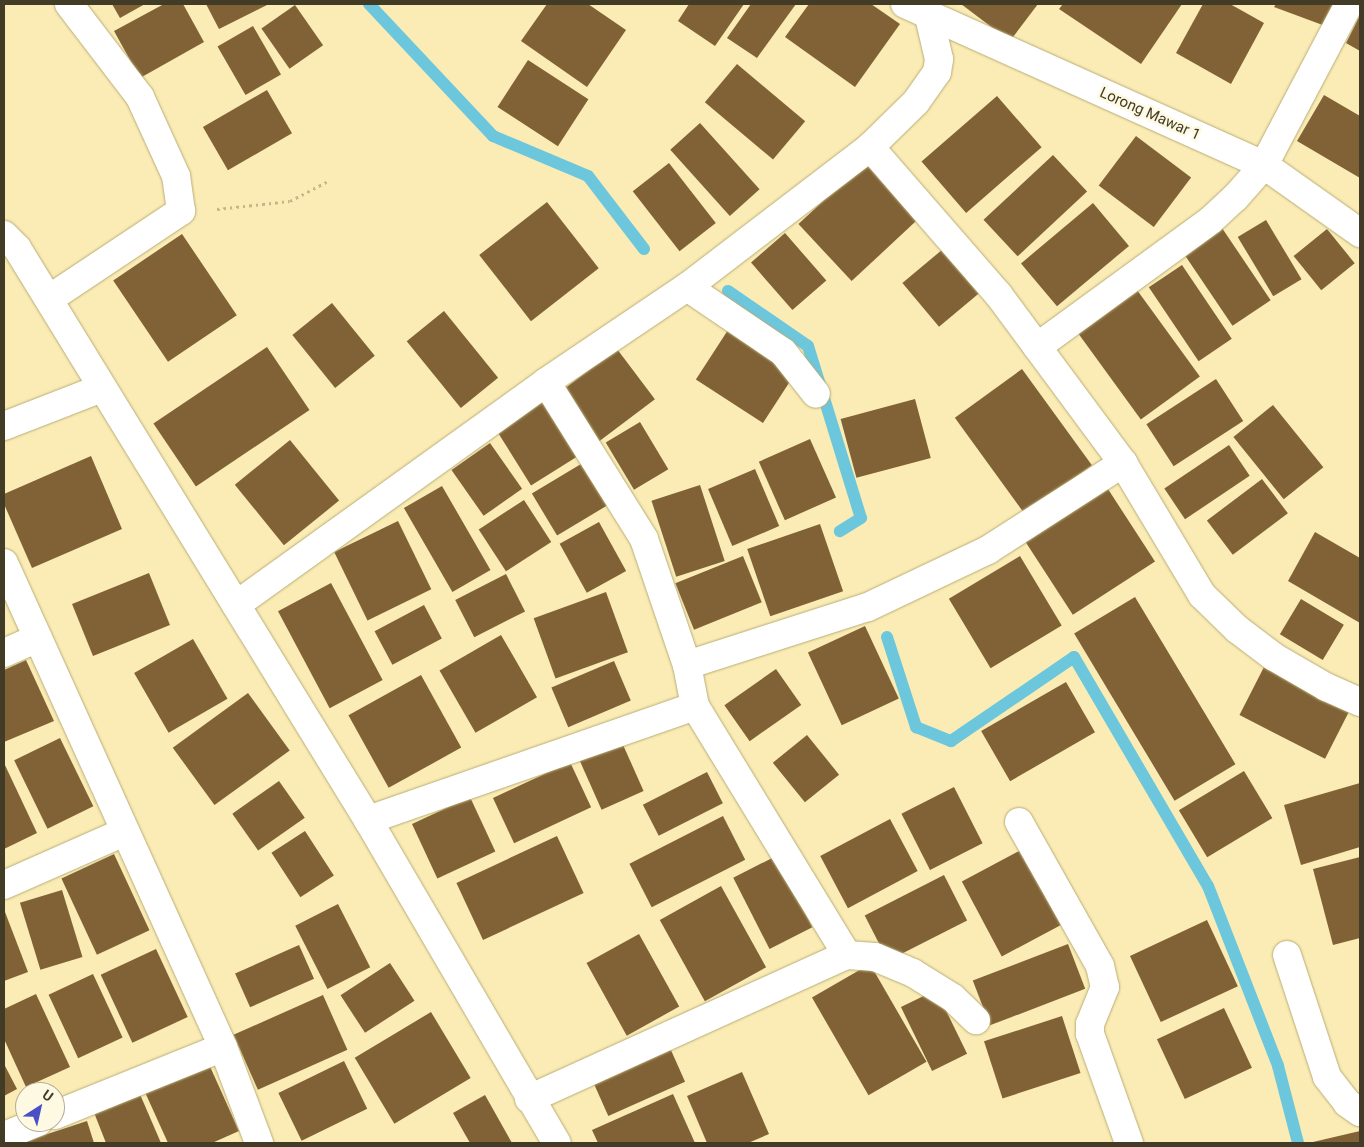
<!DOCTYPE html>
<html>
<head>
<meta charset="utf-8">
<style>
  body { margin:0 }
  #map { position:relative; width:1364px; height:1147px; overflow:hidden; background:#faecb4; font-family:Roboto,sans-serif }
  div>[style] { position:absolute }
  .stream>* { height:12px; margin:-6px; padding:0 6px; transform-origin:6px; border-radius:6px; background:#6cc7dd }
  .building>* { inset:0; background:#806236; transform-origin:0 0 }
  .path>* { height:3px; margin-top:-1.5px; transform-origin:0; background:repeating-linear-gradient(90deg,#c2b789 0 2.5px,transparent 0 6.5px) }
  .roads { filter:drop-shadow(0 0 1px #b9ac77) drop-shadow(0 0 1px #b9ac77) }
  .minor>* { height:28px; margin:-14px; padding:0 14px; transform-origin:14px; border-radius:14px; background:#fff }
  span { translate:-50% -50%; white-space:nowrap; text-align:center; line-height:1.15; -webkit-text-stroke:5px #fef9e3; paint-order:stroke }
  .street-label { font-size:15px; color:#423c26 }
  .frame { position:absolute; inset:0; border:5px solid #423c26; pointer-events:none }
  .north { position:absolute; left:15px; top:1082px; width:50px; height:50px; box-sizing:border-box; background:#fef9e3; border:1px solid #b3ad97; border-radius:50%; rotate:35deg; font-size:14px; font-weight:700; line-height:20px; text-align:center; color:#423c26 }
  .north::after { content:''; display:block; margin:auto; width:18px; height:22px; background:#494fc4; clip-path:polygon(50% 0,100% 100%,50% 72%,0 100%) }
</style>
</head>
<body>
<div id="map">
  <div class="stream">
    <i style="left:369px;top:4px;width:181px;rotate:46.8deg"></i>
    <i style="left:493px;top:136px;width:103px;rotate:22.8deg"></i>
    <i style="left:588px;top:176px;width:92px;rotate:52.5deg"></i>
    <i style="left:728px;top:291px;width:97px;rotate:34.5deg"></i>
    <i style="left:808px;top:346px;width:180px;rotate:72.9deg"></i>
    <i style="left:861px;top:518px;width:25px;rotate:148deg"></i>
    <i style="left:887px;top:637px;width:95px;rotate:72.1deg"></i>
    <i style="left:916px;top:727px;width:38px;rotate:22deg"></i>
    <i style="left:951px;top:741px;width:149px;rotate:-34.3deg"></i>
    <i style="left:1074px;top:657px;width:265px;rotate:59.7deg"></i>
    <i style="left:1208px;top:886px;width:193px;rotate:68.7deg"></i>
    <i style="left:1278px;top:1066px;width:80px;rotate:75.4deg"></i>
  </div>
  <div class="building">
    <i style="clip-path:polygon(112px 4px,145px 4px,120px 18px)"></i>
    <i style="clip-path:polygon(164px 4px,183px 4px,204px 42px,140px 78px,114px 31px)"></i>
    <i style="clip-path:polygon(206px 4px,269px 4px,219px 29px)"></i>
    <i style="clip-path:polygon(547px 4px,588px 4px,626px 30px,587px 87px,521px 41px)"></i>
    <i style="clip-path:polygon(689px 4px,744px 4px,715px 46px,678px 21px)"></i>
    <i style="clip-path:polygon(751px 4px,796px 4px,757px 58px,727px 38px)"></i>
    <i style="clip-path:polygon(809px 4px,871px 4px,900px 24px,855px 87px,785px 37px)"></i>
    <i style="clip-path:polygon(961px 4px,1038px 4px,1010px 41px)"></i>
    <i style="clip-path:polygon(1063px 4px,1182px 4px,1141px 64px,1059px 9px)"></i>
    <i style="clip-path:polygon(1203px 4px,1230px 4px,1264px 23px,1231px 84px,1176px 53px)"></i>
    <i style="clip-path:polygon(1276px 4px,1337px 4px,1328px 27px,1274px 7px)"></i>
    <i style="left:295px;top:5px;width:49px;height:41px;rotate:55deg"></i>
    <i style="clip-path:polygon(1360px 15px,1360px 51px,1346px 43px)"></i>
    <i style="left:253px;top:26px;width:56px;height:41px;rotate:60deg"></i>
    <i style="left:528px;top:60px;width:72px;height:56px;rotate:33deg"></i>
    <i style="left:737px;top:64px;width:89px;height:50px;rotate:40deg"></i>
    <i style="left:267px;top:90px;width:50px;height:74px;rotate:60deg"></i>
    <i style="clip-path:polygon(1324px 95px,1360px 116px,1360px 178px,1297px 141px)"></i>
    <i style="left:997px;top:96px;width:68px;height:100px;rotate:49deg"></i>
    <i style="left:700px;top:123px;width:89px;height:40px;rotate:48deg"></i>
    <i style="left:1136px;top:136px;width:69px;height:62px;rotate:37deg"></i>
    <i style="left:1053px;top:155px;width:50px;height:95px;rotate:47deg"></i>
    <i style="left:865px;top:162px;width:78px;height:91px;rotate:47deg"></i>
    <i style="left:669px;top:163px;width:76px;height:46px;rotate:52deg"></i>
    <i style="left:547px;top:202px;width:84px;height:86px;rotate:52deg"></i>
    <i style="left:1093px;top:203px;width:56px;height:94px;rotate:50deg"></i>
    <i style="left:1266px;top:220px;width:69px;height:33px;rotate:59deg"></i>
    <i style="left:1222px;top:228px;width:87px;height:46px;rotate:56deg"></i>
    <i style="left:1327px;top:229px;width:44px;height:43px;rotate:51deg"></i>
    <i style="left:785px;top:233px;width:63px;height:45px;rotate:49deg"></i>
    <i style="left:182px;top:234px;width:98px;height:83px;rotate:56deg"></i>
    <i style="left:943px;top:249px;width:57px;height:53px;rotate:50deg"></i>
    <i style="left:1182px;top:265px;width:89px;height:40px;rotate:56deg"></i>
    <i style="left:1137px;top:290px;width:107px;height:73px;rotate:54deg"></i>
    <i style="left:332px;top:303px;width:68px;height:51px;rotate:51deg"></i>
    <i style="left:444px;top:311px;width:86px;height:48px;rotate:51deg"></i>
    <i style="left:728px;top:330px;width:80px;height:59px;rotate:33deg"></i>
    <i style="left:267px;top:347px;width:76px;height:137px;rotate:56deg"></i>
    <i style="left:617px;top:349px;width:63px;height:71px;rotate:53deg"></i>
    <i style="left:1022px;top:369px;width:119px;height:83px;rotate:54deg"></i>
    <i style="left:1216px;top:379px;width:50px;height:83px;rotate:57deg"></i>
    <i style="left:550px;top:397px;width:65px;height:63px;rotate:58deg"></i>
    <i style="left:915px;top:399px;width:61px;height:77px;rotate:75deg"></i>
    <i style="left:1273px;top:405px;width:80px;height:51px;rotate:51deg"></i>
    <i style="left:640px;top:422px;width:55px;height:40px;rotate:59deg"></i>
    <i style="left:810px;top:439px;width:64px;height:56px;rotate:66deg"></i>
    <i style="left:290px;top:440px;width:78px;height:71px;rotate:51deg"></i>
    <i style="left:490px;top:443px;width:56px;height:47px;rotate:55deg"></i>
    <i style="left:1229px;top:445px;width:37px;height:78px;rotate:56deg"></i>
    <i style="clip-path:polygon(91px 456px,122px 529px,32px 568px,4px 504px,4px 494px)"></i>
    <i style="left:591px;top:458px;width:49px;height:69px;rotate:59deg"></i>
    <i style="left:755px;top:469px;width:62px;height:51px;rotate:67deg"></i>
    <i style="left:1262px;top:479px;width:43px;height:69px;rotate:53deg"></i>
    <i style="left:700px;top:485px;width:80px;height:51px;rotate:72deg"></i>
    <i style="left:442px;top:486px;width:97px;height:44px;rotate:60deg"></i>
    <i style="left:1106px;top:486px;width:90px;height:98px;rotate:57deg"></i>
    <i style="left:524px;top:500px;width:50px;height:54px;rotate:57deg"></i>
    <i style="left:398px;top:521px;width:76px;height:71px;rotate:64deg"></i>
    <i style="left:599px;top:522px;width:56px;height:45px;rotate:61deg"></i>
    <i style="left:820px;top:524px;width:71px;height:77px;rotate:71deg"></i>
    <i style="clip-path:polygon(1315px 532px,1360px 558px,1360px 623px,1288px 581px)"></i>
    <i style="left:743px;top:556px;width:50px;height:73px;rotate:68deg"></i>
    <i style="left:1020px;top:556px;width:81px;height:83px;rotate:59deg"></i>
    <i style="left:149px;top:573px;width:56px;height:83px;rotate:68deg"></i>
    <i style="left:506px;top:574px;width:42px;height:57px;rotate:63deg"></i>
    <i style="left:331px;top:583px;width:110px;height:60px;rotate:62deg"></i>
    <i style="left:606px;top:592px;width:64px;height:77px;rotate:70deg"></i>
    <i style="left:1135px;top:597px;width:195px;height:71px;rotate:59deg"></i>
    <i style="left:1301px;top:599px;width:50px;height:41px;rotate:31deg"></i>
    <i style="left:424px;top:605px;width:38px;height:56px;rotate:62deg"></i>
    <i style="left:865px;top:626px;width:80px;height:63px;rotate:65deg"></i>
    <i style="left:501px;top:635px;width:72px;height:71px;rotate:60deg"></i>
    <i style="left:193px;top:639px;width:69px;height:68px;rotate:60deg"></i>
    <i style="clip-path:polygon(26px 660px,54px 721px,4px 742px,4px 670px)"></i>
    <i style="left:614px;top:661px;width:43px;height:68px;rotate:67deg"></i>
    <i style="left:1264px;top:667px;width:96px;height:54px;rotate:27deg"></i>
    <i style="left:776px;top:669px;width:44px;height:63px;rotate:55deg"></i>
    <i style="left:421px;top:675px;width:83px;height:83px;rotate:61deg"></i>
    <i style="left:1066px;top:682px;width:58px;height:98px;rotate:60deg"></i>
    <i style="left:248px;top:693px;width:71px;height:93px;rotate:54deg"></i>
    <i style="left:807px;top:735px;width:51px;height:44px;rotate:51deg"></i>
    <i style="left:60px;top:738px;width:76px;height:51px;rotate:64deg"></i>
    <i style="left:620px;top:738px;width:58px;height:46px;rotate:66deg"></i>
    <i style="left:570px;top:762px;width:50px;height:85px;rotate:65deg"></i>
    <i style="clip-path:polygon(4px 763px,37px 833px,4px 849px)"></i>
    <i style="left:1244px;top:771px;width:55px;height:76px;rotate:59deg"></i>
    <i style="left:707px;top:772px;width:35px;height:72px;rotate:63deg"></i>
    <i style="left:279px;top:781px;width:45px;height:57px;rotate:55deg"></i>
    <i style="clip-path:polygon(1360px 783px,1360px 847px,1301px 865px,1284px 805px)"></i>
    <i style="left:954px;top:787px;width:63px;height:59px;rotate:63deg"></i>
    <i style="left:470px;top:797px;width:60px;height:64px;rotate:65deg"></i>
    <i style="left:723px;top:816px;width:49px;height:105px;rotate:63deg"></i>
    <i style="left:890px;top:819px;width:59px;height:79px;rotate:62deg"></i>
    <i style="left:305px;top:831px;width:53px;height:40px;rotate:57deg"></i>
    <i style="left:557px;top:836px;width:63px;height:111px;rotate:65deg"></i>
    <i style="left:1021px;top:850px;width:85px;height:67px;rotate:62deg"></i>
    <i style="left:114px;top:854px;width:84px;height:58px;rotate:65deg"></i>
    <i style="left:776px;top:856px;width:80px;height:48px;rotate:63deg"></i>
    <i style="clip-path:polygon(1360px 857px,1360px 938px,1333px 945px,1313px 869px)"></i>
    <i style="left:944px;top:875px;width:51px;height:89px;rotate:63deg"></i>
    <i style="left:721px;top:886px;width:93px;height:70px;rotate:61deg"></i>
    <i style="left:62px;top:890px;width:70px;height:44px;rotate:73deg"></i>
    <i style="left:338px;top:904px;width:71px;height:48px;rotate:63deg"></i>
    <i style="clip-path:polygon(5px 912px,28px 972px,4px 981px,4px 913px)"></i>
    <i style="left:1207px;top:920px;width:73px;height:85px;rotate:65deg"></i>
    <i style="left:639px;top:934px;width:83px;height:60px;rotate:61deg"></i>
    <i style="left:1068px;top:944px;width:48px;height:102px;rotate:69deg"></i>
    <i style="left:299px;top:945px;width:37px;height:70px;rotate:66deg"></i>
    <i style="left:156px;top:949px;width:75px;height:61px;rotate:65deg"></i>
    <i style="left:390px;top:963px;width:45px;height:59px;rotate:57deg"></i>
    <i style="left:870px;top:964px;width:113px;height:67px;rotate:60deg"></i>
    <i style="left:93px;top:974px;width:70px;height:49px;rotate:65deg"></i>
    <i style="left:936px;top:990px;width:71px;height:39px;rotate:64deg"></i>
    <i style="clip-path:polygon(36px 994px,70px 1067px,26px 1087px,4px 1039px,4px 1009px)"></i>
    <i style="left:323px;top:995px;width:60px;height:98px;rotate:66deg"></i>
    <i style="left:1224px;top:1008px;width:66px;height:74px;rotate:65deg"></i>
    <i style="left:431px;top:1012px;width:77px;height:89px;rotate:59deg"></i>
    <i style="left:1062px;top:1016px;width:60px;height:82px;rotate:72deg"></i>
    <i style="left:670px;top:1048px;width:37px;height:84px;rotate:66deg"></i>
    <i style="left:344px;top:1061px;width:53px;height:73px;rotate:64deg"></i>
    <i style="clip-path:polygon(208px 1062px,239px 1131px,212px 1143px,168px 1143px,144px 1090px)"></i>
    <i style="clip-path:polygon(4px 1064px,17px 1089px,4px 1096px)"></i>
    <i style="clip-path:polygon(742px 1072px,769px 1134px,748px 1143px,707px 1143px,687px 1096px)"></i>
    <i style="clip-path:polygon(139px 1092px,161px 1143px,106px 1143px,93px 1110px)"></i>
    <i style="clip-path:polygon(673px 1094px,695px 1143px,598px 1143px,592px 1130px)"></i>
    <i style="clip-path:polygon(485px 1095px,512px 1143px,470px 1143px,453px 1113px)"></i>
    <i style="clip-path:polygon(87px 1121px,94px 1143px,20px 1143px)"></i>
    <i style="clip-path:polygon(1360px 1131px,1360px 1143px,1313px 1143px,1313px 1142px)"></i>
  </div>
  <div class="path">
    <i style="left:217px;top:209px;width:73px;rotate:-6.3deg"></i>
    <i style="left:290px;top:201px;width:45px;rotate:-27.7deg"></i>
  </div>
  <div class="roads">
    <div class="minor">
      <i style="left:905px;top:4px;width:393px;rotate:24.2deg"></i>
      <i style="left:1264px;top:165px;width:118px;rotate:35.3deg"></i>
      <i style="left:870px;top:147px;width:195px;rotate:49deg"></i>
      <i style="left:998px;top:294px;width:210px;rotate:53.5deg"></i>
      <i style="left:1123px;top:463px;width:154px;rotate:59.1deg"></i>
      <i style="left:1202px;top:595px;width:49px;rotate:44.2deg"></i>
      <i style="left:1237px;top:629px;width:46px;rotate:37.1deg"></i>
      <i style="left:1274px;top:657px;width:60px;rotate:30deg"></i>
      <i style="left:1326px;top:687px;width:37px;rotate:24deg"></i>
      <i style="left:4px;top:235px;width:18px;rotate:45deg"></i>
      <i style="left:17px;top:248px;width:671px;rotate:58.47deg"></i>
      <i style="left:368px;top:820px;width:374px;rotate:59.7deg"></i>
      <i style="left:687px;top:287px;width:116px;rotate:34.1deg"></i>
      <i style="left:783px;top:352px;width:53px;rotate:51.8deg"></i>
      <i style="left:49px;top:299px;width:159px;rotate:-33.7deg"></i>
      <i style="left:181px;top:211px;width:35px;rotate:-98deg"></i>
      <i style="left:176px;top:176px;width:87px;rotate:-114.5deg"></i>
      <i style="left:140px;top:97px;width:117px;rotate:-127.4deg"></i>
      <i style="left:1037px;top:347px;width:215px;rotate:-36.1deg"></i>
      <i style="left:1211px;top:220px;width:33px;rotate:-43deg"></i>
      <i style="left:1235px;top:198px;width:44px;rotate:-48.7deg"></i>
      <i style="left:1264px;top:165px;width:182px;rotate:-62.2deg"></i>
      <i style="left:546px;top:382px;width:185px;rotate:58deg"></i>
      <i style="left:644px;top:539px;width:133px;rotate:71.2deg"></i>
      <i style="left:687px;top:665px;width:42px;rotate:79deg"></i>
      <i style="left:695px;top:706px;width:292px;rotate:58.6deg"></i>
      <i style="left:4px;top:426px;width:105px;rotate:-21.2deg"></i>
      <i style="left:4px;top:563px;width:531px;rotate:65.65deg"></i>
      <i style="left:223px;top:1047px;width:103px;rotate:69.4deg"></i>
      <i style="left:236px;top:605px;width:382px;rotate:-35.7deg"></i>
      <i style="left:546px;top:382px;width:170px;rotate:-34deg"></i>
      <i style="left:687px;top:287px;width:230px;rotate:-37.4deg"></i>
      <i style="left:870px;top:147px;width:64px;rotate:-44.4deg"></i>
      <i style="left:916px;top:102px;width:37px;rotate:-55deg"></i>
      <i style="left:937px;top:72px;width:13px;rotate:-81deg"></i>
      <i style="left:939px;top:59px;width:57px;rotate:-103.3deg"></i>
      <i style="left:4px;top:653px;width:37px;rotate:-24deg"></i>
      <i style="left:687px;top:665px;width:190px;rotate:-17.8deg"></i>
      <i style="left:868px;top:607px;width:133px;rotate:-25.4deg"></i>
      <i style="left:988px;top:550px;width:161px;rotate:-32.8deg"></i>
      <i style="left:368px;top:820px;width:346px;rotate:-19.2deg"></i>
      <i style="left:1019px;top:822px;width:165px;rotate:60.6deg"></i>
      <i style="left:1100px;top:966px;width:22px;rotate:77deg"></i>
      <i style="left:1105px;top:987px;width:40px;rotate:112deg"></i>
      <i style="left:1090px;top:1024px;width:10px;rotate:90deg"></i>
      <i style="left:1090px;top:1034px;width:116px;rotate:70.3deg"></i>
      <i style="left:4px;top:885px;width:131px;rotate:-23.8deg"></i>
      <i style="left:1287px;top:955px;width:128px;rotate:71.8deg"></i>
      <i style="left:1327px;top:1077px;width:33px;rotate:52deg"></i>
      <i style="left:1347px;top:1103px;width:16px;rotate:35deg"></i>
      <i style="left:529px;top:1099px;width:349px;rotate:-24.4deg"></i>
      <i style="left:847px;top:955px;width:28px;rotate:4deg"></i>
      <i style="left:875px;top:957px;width:41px;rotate:22.8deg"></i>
      <i style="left:913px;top:973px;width:47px;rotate:32deg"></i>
      <i style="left:953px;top:998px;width:32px;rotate:44deg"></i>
      <i style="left:55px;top:1115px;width:181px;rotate:-22deg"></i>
      <i style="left:4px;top:1136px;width:37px;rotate:-22deg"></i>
    </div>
  </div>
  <div class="street-label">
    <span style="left:1150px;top:114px;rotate:24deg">Lorong Mawar 1</span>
  </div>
  <div class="frame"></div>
  <div class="north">U</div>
</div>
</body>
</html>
